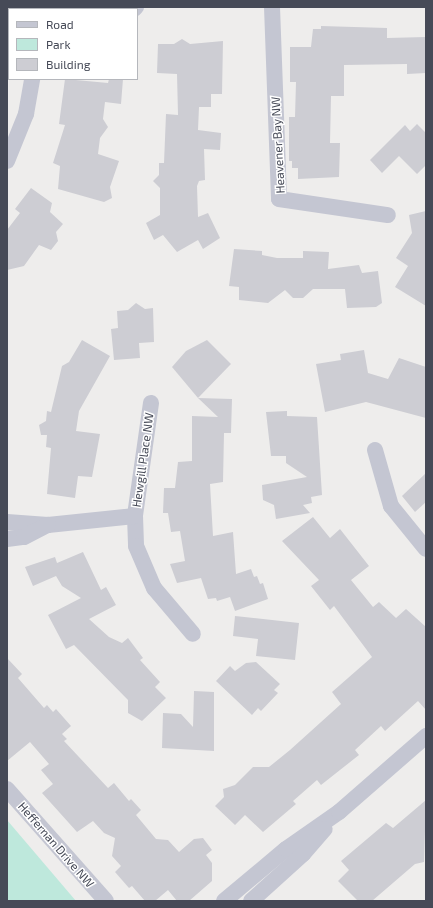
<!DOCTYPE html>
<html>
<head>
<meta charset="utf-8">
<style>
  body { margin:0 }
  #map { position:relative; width:433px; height:908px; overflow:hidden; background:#eeedec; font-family:"Exo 2",sans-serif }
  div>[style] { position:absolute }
  .green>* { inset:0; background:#bee8dc }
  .building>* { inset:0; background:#cdcdd3 }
  .street>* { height:16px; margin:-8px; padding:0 8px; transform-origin:8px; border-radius:8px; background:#c4c6d2 }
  span { translate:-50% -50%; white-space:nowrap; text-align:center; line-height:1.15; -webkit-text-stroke:3px #fff; paint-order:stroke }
  .street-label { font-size:12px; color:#464a57 }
  .frame { position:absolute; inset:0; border:8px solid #464a57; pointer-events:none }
  .legend { position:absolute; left:8px; top:8px; width:130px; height:72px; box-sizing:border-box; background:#fff; border:1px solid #b5b7bc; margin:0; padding:5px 7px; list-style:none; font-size:12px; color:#464a57 }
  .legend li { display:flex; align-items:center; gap:8px; height:20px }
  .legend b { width:20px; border:1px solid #b5b7bc }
</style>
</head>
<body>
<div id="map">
  <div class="green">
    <i style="clip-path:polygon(7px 820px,76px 901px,7px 901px)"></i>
  </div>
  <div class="building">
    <i style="clip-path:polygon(321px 26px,387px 28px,387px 38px,426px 37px,426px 73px,407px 74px,407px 64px,344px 65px,344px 96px,331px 96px,330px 143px,340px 143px,339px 177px,298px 179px,298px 168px,292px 168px,292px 161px,289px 161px,289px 117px,295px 117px,296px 82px,290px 82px,290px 47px,311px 47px,313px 29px,321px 29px)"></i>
    <i style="clip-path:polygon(182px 39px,190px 44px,223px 41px,222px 94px,211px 94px,211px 107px,199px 107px,198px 130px,221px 133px,220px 150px,204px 149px,205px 180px,199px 181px,197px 186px,198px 217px,208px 213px,220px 238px,203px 249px,198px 240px,177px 252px,163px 235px,154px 240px,146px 223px,160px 215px,160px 188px,153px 181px,159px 175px,159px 163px,164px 163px,166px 114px,178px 115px,177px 74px,157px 73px,158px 44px,174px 44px)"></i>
    <i style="clip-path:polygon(65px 79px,108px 83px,109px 79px,123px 79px,121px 104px,105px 102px,103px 119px,108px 127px,100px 138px,98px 154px,119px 161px,110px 187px,112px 198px,104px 202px,58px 189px,60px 166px,53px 163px,65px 125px,59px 124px)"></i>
    <i style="clip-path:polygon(417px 124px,426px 133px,426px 165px,417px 174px,399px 156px,382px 173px,370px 160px,405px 125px,410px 131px)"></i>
    <i style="clip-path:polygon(31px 188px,52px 203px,50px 212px,63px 224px,56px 232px,58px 241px,51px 250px,39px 245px,24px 266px,7px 270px,7px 230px,20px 213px,15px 209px)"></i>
    <i style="clip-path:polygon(426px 211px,426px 306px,395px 287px,408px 266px,396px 258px,412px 233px,409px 215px)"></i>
    <i style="clip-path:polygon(234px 249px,262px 251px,262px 255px,277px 258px,303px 258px,303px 251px,329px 252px,328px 269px,359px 265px,362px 273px,378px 271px,382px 303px,376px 307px,347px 308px,345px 289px,313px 289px,303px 298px,293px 298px,285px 290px,268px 303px,239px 300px,239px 287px,229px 286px)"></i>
    <i style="clip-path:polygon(136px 303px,145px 309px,153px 308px,154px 342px,139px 343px,140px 358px,114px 360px,111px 329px,118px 328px,117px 311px,128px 310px)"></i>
    <i style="clip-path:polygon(82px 340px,110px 356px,79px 411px,76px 431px,100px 434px,92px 477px,78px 476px,75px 498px,47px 494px,51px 448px,46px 447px,47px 435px,41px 435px,39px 425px,46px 421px,47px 411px,51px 412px,62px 366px,69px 362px)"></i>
    <i style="clip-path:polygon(207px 340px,231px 364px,198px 398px,172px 367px,186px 351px)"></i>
    <i style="clip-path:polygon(364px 350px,368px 373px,388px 379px,399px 358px,426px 367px,426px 418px,366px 402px,325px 412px,316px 364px,341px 360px,340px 354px)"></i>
    <i style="clip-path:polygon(198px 398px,232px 399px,231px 433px,224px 433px,223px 482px,210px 484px,213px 536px,233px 532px,236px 574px,251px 569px,254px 577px,257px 576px,260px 584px,263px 583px,268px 599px,235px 611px,230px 597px,217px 601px,216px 598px,208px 599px,201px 578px,177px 583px,170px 564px,185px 561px,180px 531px,171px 532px,168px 513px,163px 513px,164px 488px,175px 488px,178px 462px,192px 461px,192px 416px,218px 417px)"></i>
    <i style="clip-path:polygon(287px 411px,287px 416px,317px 417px,322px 495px,311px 497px,312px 503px,303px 505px,310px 513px,276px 519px,274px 505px,263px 500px,262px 485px,307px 477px,286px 463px,286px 456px,271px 456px,266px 412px)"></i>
    <i style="clip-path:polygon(426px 473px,426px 502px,415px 512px,402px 496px)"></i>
    <i style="clip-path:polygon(313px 517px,330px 538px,340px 529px,369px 566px,351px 580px,373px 607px,379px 602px,396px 618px,406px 609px,426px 627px,426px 710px,418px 701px,385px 731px,381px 726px,355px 750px,359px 755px,321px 785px,317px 780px,293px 801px,296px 804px,263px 832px,245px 815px,235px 825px,215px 806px,224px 797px,223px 789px,235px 785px,253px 767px,269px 767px,290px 750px,341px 704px,332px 692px,372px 657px,334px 606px,330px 610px,311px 586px,319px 580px,282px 541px)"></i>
    <i style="clip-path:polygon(83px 552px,101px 590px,106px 587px,116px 605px,89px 619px,109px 637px,122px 643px,128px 638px,143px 658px,140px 660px,160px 682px,155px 687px,166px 698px,142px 721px,128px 713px,128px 700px,74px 645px,66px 649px,48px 615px,81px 598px,62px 586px,56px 576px,33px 586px,25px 567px,55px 557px,57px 563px)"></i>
    <i style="clip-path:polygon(235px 616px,299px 623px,295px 660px,256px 656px,258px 639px,233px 636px)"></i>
    <i style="clip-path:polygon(7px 658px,22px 674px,18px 678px,44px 708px,47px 705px,53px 712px,56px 709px,71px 726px,62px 734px,67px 739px,64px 741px,108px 788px,114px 783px,129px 801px,131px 799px,141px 810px,136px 815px,156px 839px,168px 840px,179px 852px,194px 839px,203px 838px,212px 850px,206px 855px,212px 863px,212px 881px,189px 901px,177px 901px,168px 890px,155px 901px,145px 901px,132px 886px,129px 888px,115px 872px,121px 866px,112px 856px,115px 838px,104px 833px,93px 821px,77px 832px,42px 793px,53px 784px,41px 770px,49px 764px,30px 742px,7px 761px)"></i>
    <i style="clip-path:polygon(256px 662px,280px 684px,274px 690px,278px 693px,261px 711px,258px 708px,252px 715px,216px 681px,230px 666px,235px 671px,246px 663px)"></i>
    <i style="clip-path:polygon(194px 691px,214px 692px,214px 751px,162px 748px,163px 713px,181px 714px,193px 727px)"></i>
    <i style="clip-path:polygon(426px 800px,424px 862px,415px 864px,372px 901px,358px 901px,338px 881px,349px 870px,341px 861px,386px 823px,393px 828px)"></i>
  </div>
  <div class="street">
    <i style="left:23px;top:7px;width:2px;rotate:63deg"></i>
    <i style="left:272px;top:7px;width:192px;rotate:87.9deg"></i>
    <i style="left:279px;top:199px;width:110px;rotate:8.4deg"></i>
    <i style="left:62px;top:9px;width:12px;rotate:-9deg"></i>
    <i style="left:134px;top:9px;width:3px;rotate:-45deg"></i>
    <i style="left:7px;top:161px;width:51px;rotate:-68deg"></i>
    <i style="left:26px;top:114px;width:36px;rotate:-80deg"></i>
    <i style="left:151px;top:403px;width:114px;rotate:98.1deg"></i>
    <i style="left:135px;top:516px;width:30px;rotate:88deg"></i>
    <i style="left:136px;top:546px;width:46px;rotate:66.8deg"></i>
    <i style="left:154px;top:588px;width:60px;rotate:49.7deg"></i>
    <i style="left:375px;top:450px;width:58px;rotate:74.1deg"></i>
    <i style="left:391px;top:506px;width:55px;rotate:50.9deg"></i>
    <i style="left:7px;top:522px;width:41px;rotate:4.2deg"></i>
    <i style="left:48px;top:525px;width:87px;rotate:-5.9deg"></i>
    <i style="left:7px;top:539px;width:17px;rotate:-7deg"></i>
    <i style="left:24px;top:537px;width:27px;rotate:-27deg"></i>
    <i style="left:7px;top:789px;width:149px;rotate:48.5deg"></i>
    <i style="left:224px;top:901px;width:81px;rotate:-40deg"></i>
    <i style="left:286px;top:849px;width:65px;rotate:-34.9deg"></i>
    <i style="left:339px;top:812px;width:116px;rotate:-41.1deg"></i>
    <i style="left:251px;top:901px;width:70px;rotate:-42.1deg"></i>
    <i style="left:303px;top:854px;width:33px;rotate:-49deg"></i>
  </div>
  <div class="street-label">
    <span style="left:278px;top:145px;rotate:-93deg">Heavener Bay NW</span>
    <span style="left:143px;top:460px;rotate:-82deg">Hewgill Place NW</span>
    <span style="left:56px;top:845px;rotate:49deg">Heffernan Drive NW</span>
  </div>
  <div class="frame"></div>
  <ul class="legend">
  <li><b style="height:5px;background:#c4c6d2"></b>Road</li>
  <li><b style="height:11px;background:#bee8dc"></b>Park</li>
  <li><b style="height:11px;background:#cdcdd3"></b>Building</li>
  </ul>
</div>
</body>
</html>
